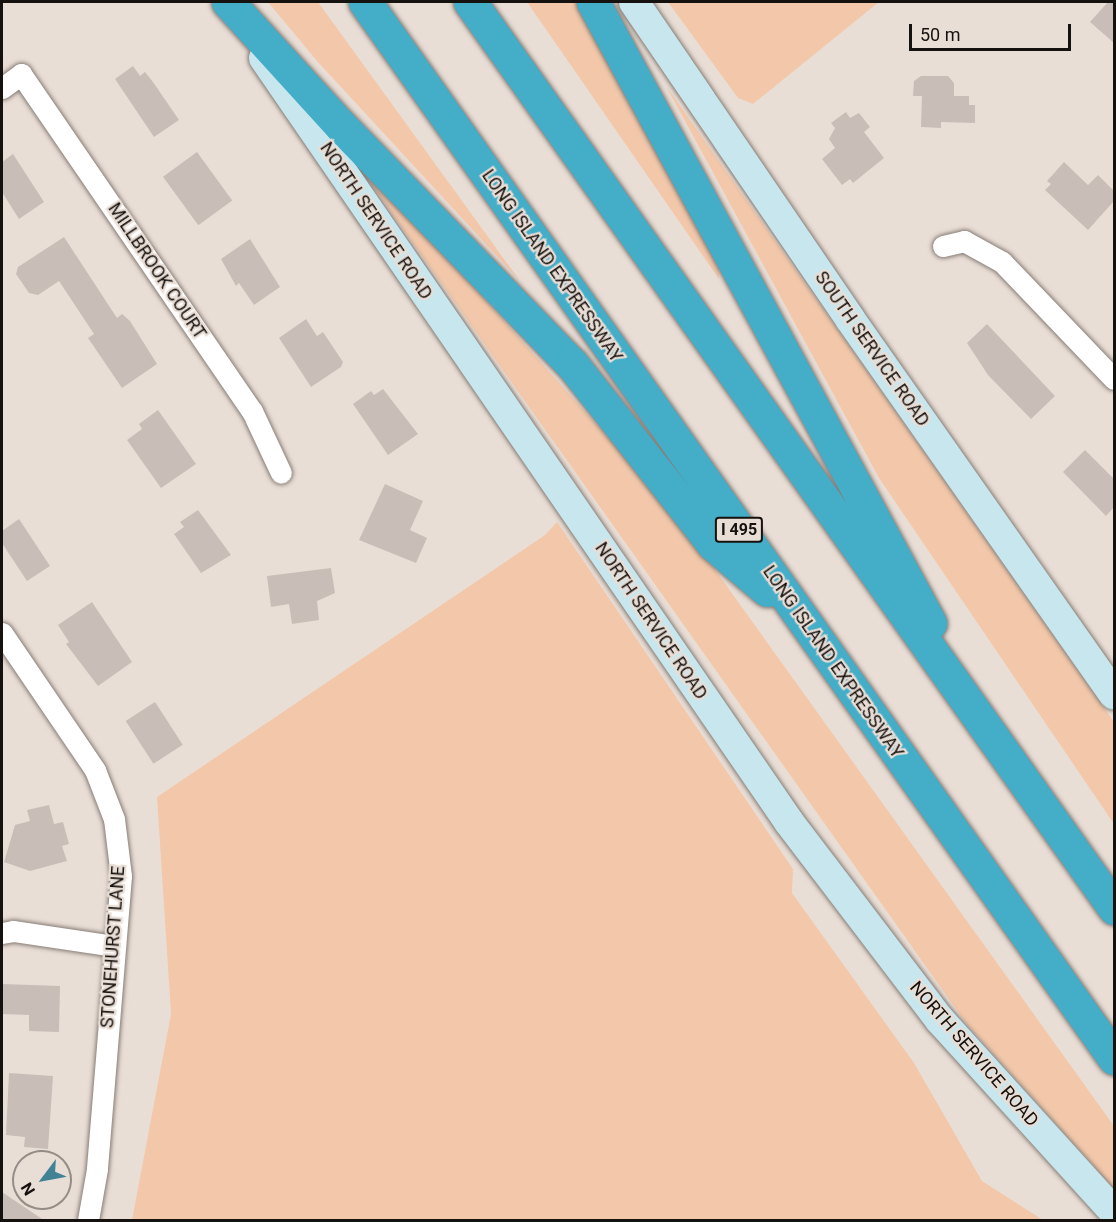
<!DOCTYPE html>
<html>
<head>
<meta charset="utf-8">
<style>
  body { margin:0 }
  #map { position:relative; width:1116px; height:1222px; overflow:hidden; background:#e9ded6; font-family:Roboto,sans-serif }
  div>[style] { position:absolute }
  .green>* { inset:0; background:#f3c8aa }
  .building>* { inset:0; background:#c9beb7; transform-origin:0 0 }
  .roads { filter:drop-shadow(0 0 2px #877d76) drop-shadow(0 0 2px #877d76) }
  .minor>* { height:21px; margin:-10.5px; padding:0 10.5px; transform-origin:10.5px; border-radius:10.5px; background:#fff }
  .secondary>* { height:30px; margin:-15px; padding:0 15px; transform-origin:15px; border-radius:15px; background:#c7e6ee }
  .motorway>* { height:33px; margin:-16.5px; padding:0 16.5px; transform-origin:16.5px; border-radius:16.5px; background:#44adc8 }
  span { translate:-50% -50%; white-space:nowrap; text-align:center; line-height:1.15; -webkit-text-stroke:4.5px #e9ded6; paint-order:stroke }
  .shield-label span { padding:2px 4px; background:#e9ded6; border:2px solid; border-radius:4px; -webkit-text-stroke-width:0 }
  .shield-label { font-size:16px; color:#15110e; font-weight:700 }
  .street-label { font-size:18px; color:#15110e }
  .frame { position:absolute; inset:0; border:3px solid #15110e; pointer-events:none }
  .north { position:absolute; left:12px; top:1150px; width:60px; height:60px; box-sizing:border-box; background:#e9ded6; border:2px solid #948c86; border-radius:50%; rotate:238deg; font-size:16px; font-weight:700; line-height:24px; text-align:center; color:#15110e }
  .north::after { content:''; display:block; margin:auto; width:21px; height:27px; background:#418394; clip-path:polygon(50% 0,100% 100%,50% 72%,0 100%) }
  .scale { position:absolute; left:909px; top:24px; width:162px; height:27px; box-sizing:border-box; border:3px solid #15110e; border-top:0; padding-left:8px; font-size:18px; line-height:21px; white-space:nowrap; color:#15110e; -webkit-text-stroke:4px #e9ded6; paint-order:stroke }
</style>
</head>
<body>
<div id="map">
  <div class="green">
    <i style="clip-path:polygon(268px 2px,318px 2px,520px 281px,317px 61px)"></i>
    <i style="clip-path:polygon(527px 2px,580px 2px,719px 257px,719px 279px)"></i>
    <i style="clip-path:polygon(668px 2px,879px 2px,753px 104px,738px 98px)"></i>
    <i style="clip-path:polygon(666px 86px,1114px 722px,1114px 824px,879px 478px)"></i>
    <i style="clip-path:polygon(380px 182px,670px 507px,1114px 1126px,1114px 1189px,966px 1023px,371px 184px)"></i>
    <i style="clip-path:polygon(557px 522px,793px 869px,792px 893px,914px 1063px,982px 1181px,1043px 1220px,132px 1220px,171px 1014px,157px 797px,545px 535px)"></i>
  </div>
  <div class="building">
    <i style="clip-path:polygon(1108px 2px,1114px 2px,1114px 43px,1090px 22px)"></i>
    <i style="clip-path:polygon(133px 66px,140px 76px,145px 72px,153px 82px,179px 120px,154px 137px,115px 79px)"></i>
    <i style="clip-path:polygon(921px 76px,948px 76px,954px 83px,954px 96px,969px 96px,969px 105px,975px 105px,975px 123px,941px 122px,941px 128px,921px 127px,922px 96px,913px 96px,914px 81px)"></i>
    <i style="clip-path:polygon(846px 112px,850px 118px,859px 113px,870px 127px,864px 132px,884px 158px,853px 183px,850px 179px,842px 185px,822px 159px,835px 148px,829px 139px,835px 128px,831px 123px)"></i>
    <i style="left:197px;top:152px;width:60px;height:42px;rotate:54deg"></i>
    <i style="clip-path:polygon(13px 154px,44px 202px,19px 219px,2px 192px,2px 162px)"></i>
    <i style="clip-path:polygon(1064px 162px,1088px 185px,1098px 175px,1114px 191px,1114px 201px,1088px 230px,1045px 190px,1051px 184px,1047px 181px)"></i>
    <i style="clip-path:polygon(64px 237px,117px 318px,122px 314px,130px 321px,157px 364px,122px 388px,88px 338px,94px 334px,59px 281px,38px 295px,29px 293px,16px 274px,18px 267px)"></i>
    <i style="clip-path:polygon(250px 239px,280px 287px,254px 305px,239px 283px,236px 286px,221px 259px)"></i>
    <i style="clip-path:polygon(306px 319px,317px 336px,323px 332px,343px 362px,341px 367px,311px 387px,279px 338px)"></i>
    <i style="clip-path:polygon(987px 324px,1055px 396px,1031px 419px,988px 375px,967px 343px)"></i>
    <i style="clip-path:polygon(383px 389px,418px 434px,388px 455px,353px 404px,371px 391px,374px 395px)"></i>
    <i style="clip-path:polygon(158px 410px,196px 464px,161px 488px,127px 440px,142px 429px,139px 424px)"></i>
    <i style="clip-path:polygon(1085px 450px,1114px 479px,1114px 507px,1106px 516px,1063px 472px)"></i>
    <i style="clip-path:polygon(385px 484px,423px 501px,410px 530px,427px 538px,416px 563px,359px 540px)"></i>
    <i style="clip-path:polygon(198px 510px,231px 555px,201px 573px,174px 534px,184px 527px,180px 522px)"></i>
    <i style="clip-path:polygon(19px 519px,50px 566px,27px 581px,2px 543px,2px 531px)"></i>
    <i style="clip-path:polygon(331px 568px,335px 593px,317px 601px,319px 620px,292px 624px,289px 604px,271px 607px,267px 576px)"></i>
    <i style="clip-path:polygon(92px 602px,132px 662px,98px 686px,66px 644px,69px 642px,58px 625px)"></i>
    <i style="left:155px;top:702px;width:51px;height:35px;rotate:57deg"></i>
    <i style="clip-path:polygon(49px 805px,54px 824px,63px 822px,69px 844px,62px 846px,67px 861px,30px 871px,4px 862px,15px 825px,30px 821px,27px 810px)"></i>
    <i style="clip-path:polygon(2px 984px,60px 986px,59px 1032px,29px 1031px,29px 1015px,2px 1014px)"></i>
    <i style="clip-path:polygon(9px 1073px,53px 1076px,48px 1149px,24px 1147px,25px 1137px,6px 1135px)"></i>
    <i style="clip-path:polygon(2px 1192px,45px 1221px,2px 1221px)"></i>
  </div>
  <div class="roads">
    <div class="minor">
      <i style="left:2px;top:88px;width:24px;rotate:-36deg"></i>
      <i style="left:21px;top:74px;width:409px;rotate:55.6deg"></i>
      <i style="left:252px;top:411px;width:68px;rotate:64.9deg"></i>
      <i style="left:943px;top:246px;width:22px;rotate:-13deg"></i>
      <i style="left:964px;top:241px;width:43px;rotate:28.9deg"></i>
      <i style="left:1002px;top:262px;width:162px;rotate:46.3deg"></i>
      <i style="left:2px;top:633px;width:166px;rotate:55.8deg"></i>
      <i style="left:95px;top:770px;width:53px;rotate:68.8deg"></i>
      <i style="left:114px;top:819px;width:57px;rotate:83deg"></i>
      <i style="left:121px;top:876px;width:294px;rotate:94.7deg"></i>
      <i style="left:97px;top:1169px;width:52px;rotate:100deg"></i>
      <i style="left:2px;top:933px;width:11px;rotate:-10deg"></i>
      <i style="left:13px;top:931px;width:103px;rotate:8.4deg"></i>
    </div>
    <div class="secondary">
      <i style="left:634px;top:2px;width:384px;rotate:55.7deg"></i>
      <i style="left:850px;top:319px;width:459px;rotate:54.9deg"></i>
      <i style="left:264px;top:58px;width:927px;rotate:55.5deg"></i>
      <i style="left:789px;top:822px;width:249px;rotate:52.7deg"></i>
      <i style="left:940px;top:1020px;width:259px;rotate:47.8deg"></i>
    </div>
    <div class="motorway">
      <i style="left:228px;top:2px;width:168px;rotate:47.7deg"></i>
      <i style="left:341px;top:126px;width:332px;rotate:45.9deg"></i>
      <i style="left:572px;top:364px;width:229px;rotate:51.9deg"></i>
      <i style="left:713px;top:544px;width:71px;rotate:40.4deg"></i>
      <i style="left:365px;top:2px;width:1295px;rotate:54.65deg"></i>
      <i style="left:470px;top:2px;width:1112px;rotate:54.59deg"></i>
      <i style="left:593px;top:2px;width:707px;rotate:61.51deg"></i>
    </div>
  </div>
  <div class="shield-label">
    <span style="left:739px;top:530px">I 495</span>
  </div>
  <div class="street-label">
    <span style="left:376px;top:221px;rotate:56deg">NORTH SERVICE ROAD</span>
    <span style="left:552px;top:266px;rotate:55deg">LONG ISLAND EXPRESSWAY</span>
    <span style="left:157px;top:271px;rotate:56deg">MILLBROOK COURT</span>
    <span style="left:872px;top:349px;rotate:55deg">SOUTH SERVICE ROAD</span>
    <span style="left:651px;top:621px;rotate:56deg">NORTH SERVICE ROAD</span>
    <span style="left:833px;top:662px;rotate:55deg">LONG ISLAND EXPRESSWAY</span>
    <span style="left:113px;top:947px;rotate:-86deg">STONEHURST LANE</span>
    <span style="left:974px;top:1054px;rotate:49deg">NORTH SERVICE ROAD</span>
  </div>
  <div class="frame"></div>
  <div class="north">N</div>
  <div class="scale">50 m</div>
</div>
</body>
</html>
